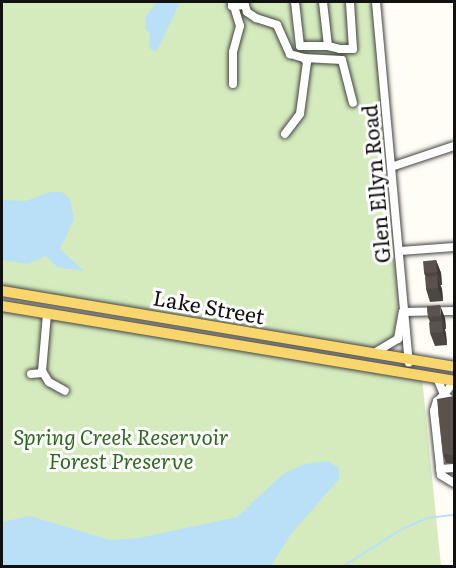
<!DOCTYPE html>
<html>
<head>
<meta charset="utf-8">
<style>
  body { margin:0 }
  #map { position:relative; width:456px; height:568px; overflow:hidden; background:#fffdf5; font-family:Literata,serif }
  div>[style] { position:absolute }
  .green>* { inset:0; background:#d5ebbd }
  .water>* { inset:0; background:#b9e0f7 }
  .stream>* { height:1.5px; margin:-0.75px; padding:0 0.75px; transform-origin:0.75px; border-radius:0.75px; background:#b9e0f7 }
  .roads { filter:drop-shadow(0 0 2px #444) drop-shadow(0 0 2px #444) }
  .minor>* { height:8px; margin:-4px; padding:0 4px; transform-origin:4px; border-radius:4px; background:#fff }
  .major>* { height:10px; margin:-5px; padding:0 5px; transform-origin:5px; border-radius:5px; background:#f9d66b }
  .wall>* { inset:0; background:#4d4742 }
  .shaded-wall>* { inset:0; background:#3f3936 }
  .building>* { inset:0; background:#5a524d; transform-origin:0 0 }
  span { translate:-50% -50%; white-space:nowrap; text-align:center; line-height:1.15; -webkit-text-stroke:6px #fff; paint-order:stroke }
  .street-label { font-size:21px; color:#111 }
  .park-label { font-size:21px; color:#2f6b1f; font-style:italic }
  .frame { position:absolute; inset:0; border:3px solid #111; pointer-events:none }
</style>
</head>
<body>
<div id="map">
  <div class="green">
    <i style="clip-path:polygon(2px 2px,373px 2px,400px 313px,392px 341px,367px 352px,2px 290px)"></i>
    <i style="clip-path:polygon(2px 307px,422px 377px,441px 566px,2px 566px)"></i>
  </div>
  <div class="water">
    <i style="clip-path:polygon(157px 2px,180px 2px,157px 51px,149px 49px,150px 34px,145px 29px,146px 16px)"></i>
    <i style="clip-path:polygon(50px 192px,62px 192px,70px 199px,74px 220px,60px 249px,84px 271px,57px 267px,46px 256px,28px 264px,2px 260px,2px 200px,25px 201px)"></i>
    <i style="clip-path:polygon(328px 461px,339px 468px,339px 479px,291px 534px,271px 566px,2px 566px,2px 522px,30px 516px,110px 540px,139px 538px,237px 517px,283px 474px,305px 464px)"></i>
  </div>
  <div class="stream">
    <i style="left:344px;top:566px;width:69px;rotate:-32.5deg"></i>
    <i style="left:402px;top:529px;width:28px;rotate:-23deg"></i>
    <i style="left:428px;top:518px;width:26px;rotate:-7deg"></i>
  </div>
  <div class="roads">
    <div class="minor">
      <i style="left:232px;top:2px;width:4px;rotate:90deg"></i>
      <i style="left:232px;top:6px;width:13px;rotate:-4deg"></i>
      <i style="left:245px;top:5px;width:7px;rotate:74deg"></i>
      <i style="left:247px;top:12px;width:11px;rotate:34deg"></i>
      <i style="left:256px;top:18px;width:22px;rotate:18deg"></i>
      <i style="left:277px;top:25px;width:32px;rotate:66deg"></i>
      <i style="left:290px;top:54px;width:15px;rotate:16deg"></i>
      <i style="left:304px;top:58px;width:5px;rotate:53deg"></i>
      <i style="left:307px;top:62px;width:52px;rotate:97.7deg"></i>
      <i style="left:300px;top:114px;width:25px;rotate:127deg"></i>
      <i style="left:295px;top:2px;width:44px;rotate:83.5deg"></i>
      <i style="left:300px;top:46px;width:28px"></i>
      <i style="left:323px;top:2px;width:44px;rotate:83.5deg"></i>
      <i style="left:328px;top:46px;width:12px;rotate:14deg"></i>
      <i style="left:340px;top:49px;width:13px"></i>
      <i style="left:353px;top:49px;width:47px;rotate:-93.7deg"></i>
      <i style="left:376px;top:2px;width:362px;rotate:84.8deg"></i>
      <i style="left:304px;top:58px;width:38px;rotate:3deg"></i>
      <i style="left:342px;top:60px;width:44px;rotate:75.7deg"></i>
      <i style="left:233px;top:84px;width:32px;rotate:-90deg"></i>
      <i style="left:233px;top:52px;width:27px;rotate:-75deg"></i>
      <i style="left:240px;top:26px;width:21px;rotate:-107deg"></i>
      <i style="left:391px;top:167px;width:66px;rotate:-18.4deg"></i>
      <i style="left:400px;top:251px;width:54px;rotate:-4.2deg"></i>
      <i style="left:47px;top:314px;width:57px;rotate:95deg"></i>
      <i style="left:42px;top:371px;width:13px;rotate:58deg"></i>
      <i style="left:49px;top:382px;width:18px;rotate:29deg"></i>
      <i style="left:376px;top:352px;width:26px;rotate:-31deg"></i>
      <i style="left:398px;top:339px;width:27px;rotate:-80deg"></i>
      <i style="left:403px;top:312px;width:51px;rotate:-1.1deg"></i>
      <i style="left:31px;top:374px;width:12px;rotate:-5deg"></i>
      <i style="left:438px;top:380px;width:16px;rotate:68deg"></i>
      <i style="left:444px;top:395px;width:17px;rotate:-54deg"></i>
      <i style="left:454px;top:402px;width:12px;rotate:-145deg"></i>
      <i style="left:444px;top:395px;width:9px;rotate:139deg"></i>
      <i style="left:437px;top:401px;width:10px;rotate:107deg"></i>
      <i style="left:434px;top:411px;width:64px;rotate:83.8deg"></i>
      <i style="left:441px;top:475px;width:15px;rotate:32deg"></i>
      <i style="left:440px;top:469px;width:14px;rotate:-4deg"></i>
    </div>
    <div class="major">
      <i style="left:2px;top:291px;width:458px;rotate:9.5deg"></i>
      <i style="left:2px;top:306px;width:458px;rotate:9.4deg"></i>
    </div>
  </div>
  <div class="wall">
    <i style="clip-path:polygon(436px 260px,441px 273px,442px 285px,440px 285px,442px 289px,443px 301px,430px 302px,426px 289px,426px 278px,424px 273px)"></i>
    <i style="clip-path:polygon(427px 306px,445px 318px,446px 329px,445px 329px,446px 334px,447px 345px,435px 346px,430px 333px,430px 322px,428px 317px)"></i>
    <i style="clip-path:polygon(454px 396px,454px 464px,446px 463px,443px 454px)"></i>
  </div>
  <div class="shaded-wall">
    <i style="clip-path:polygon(436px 260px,441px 273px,442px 285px,437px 272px)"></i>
    <i style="clip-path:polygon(437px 276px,442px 289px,443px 301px,438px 288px)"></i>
    <i style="clip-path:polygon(440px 305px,445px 318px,446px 329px,441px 316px)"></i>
    <i style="clip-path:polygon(442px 321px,446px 334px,447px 345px,443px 332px)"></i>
  </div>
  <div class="building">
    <i style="left:436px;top:260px;width:12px;height:13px;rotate:85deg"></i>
    <i style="left:437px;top:276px;width:12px;height:12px;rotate:85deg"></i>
    <i style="left:440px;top:305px;width:11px;height:13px;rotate:85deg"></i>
    <i style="left:442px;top:321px;width:11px;height:13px;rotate:85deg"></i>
    <i style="clip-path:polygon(454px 396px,454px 455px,443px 454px,437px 399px)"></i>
  </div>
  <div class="street-label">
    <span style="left:375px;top:184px;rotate:-95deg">Glen Ellyn Road</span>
    <span style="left:209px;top:306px;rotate:10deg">Lake Street</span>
  </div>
  <div class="park-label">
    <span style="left:121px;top:448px">Spring Creek Reservoir<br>Forest Preserve</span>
  </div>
  <div class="frame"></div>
</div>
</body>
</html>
